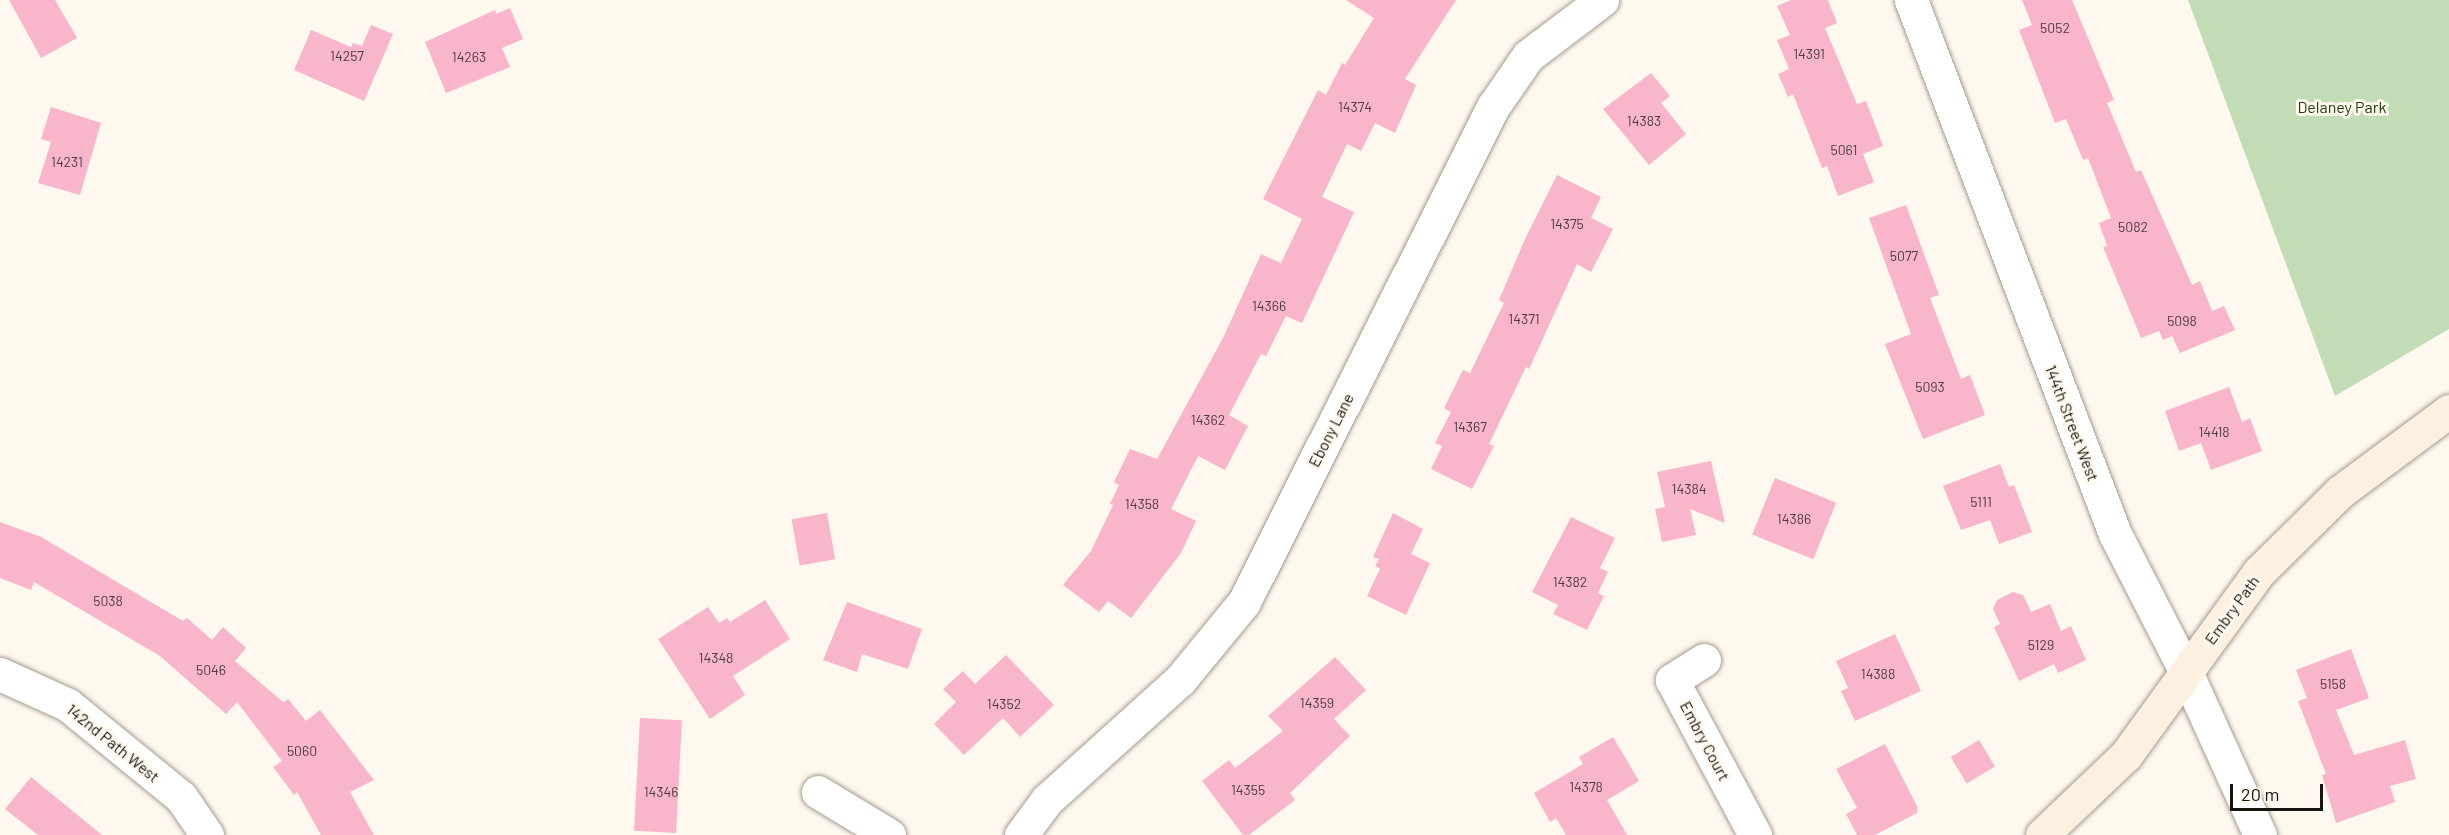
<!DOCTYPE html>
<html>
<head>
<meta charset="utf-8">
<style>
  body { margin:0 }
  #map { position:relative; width:2449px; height:835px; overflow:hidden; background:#fff8ee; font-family:Barlow,sans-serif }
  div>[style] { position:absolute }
  .green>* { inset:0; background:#c2ddb5 }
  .building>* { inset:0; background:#f9b6cb; transform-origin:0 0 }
  .roads { filter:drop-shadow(0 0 2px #a59d92) drop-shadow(0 0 2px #a59d92) }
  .street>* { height:33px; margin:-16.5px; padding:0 16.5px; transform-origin:16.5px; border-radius:16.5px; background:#fff }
  .secondary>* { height:33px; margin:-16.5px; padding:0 16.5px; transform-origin:16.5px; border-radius:16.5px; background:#fdf0e1 }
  span { translate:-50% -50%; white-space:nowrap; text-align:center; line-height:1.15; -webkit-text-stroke:6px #fff8ee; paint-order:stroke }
  .number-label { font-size:14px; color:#503c3f }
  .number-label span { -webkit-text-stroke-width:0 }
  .park-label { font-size:16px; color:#1c3d05 }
  .street-label { font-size:16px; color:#171410 }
  .scale { position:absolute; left:2230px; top:784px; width:93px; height:27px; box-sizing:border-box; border:3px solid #171410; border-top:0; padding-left:8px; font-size:18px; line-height:21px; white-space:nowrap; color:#171410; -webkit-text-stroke:4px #fff8ee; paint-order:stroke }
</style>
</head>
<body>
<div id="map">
  <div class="green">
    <i style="clip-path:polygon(2188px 0,2449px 0,2449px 329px,2335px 396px)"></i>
  </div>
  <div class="building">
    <i style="clip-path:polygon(9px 0,55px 0,77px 38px,41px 58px)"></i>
    <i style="clip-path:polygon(1346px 0,1456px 0,1405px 79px,1416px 85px,1395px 133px,1375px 123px,1361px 151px,1347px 144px,1322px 197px,1354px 212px,1302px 323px,1286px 316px,1266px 356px,1261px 354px,1229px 415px,1248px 426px,1225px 470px,1198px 456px,1171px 509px,1196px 521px,1181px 553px,1131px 618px,1108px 601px,1099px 612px,1063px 585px,1091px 551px,1113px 505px,1110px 504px,1119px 485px,1114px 482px,1130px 449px,1157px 459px,1224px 336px,1261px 254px,1281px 263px,1302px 219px,1263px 199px,1318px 90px,1326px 95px,1342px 63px,1345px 65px,1374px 18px)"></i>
    <i style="clip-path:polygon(1791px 0,1828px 0,1837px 23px,1825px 28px,1857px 104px,1866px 101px,1883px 146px,1863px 154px,1874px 182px,1838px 196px,1827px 166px,1822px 168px,1793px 94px,1788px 97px,1778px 74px,1789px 69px,1777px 40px,1790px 35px,1777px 6px)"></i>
    <i style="clip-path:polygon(2022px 0,2072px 0,2114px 100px,2107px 103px,2136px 172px,2141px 170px,2192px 285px,2200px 281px,2212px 311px,2224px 306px,2235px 330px,2180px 353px,2172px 336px,2163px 340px,2159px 331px,2141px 338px,2103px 247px,2107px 246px,2099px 223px,2111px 218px,2088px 158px,2083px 160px,2066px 119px,2055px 123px,2019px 30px,2032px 25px)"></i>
    <i style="clip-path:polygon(510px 8px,523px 39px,502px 48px,510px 67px,446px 93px,425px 42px,495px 10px,496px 14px)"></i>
    <i style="clip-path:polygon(371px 25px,393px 34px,364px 101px,294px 70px,311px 30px,351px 47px,353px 43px,362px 46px)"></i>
    <i style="clip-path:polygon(1651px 73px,1670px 96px,1661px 103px,1686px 134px,1649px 165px,1603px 109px)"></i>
    <i style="clip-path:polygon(51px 107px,101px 123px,80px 195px,38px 183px,51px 142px,41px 139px)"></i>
    <i style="clip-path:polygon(1557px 175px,1601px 197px,1591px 218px,1613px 229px,1591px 272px,1577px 264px,1529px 369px,1526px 367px,1489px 444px,1494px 446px,1472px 489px,1431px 469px,1442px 446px,1435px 443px,1451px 412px,1444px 408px,1463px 370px,1470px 373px,1504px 303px,1499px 300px,1525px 239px)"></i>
    <i style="clip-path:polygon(1906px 205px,1939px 295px,1930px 298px,1961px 379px,1970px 375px,1985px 415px,1923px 439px,1885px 344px,1911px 334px,1869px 218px)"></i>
    <i style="clip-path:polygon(2229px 387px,2242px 422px,2250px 418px,2262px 451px,2211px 470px,2201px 443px,2179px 451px,2165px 411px)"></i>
    <i style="clip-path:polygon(1711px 461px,1725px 523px,1690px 509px,1696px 535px,1662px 542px,1655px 509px,1665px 507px,1657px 472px)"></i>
    <i style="clip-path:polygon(2000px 464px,2009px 487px,2014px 485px,2032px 532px,1999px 544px,1990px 520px,1961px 530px,1943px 486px)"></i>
    <i style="left:1775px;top:478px;width:66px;height:61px;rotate:22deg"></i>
    <i style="left:827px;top:513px;width:47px;height:36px;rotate:80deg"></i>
    <i style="clip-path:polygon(1393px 513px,1423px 529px,1411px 554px,1430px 563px,1406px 615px,1367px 596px,1380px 569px,1375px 566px,1379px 559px,1373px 557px)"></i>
    <i style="clip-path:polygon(1571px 517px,1615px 538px,1600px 568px,1608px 572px,1598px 593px,1604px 596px,1587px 630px,1553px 614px,1558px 605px,1532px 592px)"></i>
    <i style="clip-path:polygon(0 522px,41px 537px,183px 621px,187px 618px,212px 640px,223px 627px,246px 648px,235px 661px,283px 702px,288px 699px,306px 721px,320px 710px,374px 780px,350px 792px,374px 835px,321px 835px,297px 792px,294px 795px,273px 767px,282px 761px,237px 702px,226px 714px,160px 656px,34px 582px,31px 590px,0 578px)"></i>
    <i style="clip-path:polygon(2013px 592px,2023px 595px,2031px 612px,2050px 604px,2061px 631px,2071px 626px,2086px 660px,2058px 673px,2054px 664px,2019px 681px,1994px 627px,2000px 624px,1993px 609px,1997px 600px)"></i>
    <i style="clip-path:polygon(765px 600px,790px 639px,733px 676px,745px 695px,710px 719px,658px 639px,708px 607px,719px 623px,727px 618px,730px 622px)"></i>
    <i style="clip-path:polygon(847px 602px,922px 629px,908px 669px,862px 654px,857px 672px,823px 660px)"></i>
    <i style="clip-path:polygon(1895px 634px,1921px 691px,1855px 721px,1841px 691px,1848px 688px,1836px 661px)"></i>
    <i style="clip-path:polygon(2351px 649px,2369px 698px,2336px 710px,2354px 755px,2405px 740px,2416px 779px,2390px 786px,2395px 802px,2336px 823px,2322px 775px,2326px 774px,2298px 701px,2307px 698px,2296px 670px)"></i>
    <i style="clip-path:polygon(1006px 655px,1054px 705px,1020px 737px,1003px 718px,964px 755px,934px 724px,956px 702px,943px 689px,963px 671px,975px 684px)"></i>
    <i style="clip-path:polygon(1335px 657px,1366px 690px,1334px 719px,1350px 736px,1290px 793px,1295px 800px,1249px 835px,1243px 835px,1202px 781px,1229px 760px,1235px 768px,1283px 731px,1268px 716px)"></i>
    <i style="left:640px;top:718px;width:42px;height:113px;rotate:3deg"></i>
    <i style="clip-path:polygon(1613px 737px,1639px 781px,1607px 800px,1627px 835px,1566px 835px,1556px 818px,1550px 822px,1534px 793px,1583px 764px,1579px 757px)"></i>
    <i style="left:1979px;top:740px;width:31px;height:33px;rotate:59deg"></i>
    <i style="clip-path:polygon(1885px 744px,1917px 806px,1917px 813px,1875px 835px,1857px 835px,1846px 814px,1857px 808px,1836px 769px)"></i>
    <i style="clip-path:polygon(31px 777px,102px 835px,38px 835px,5px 809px)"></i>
  </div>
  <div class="roads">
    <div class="street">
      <i style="left:1911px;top:0;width:572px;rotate:69.09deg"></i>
      <i style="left:2115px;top:534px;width:155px;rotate:62.8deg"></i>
      <i style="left:2186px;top:672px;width:179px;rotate:65.6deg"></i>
      <i style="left:1704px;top:660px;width:38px;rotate:148deg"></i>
      <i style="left:1672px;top:680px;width:176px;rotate:61.8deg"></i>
      <i style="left:0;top:674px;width:75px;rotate:24.5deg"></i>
      <i style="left:68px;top:705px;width:146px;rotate:39.2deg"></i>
      <i style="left:181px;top:797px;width:46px;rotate:55.6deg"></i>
      <i style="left:818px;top:792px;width:83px;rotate:31.2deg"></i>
      <i style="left:1021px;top:835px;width:44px;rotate:-53.4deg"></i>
      <i style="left:1047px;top:800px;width:179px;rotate:-42.1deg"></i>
      <i style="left:1180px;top:680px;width:101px;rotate:-50.6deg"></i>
      <i style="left:1244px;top:602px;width:554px;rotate:-63.3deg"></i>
      <i style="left:1493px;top:107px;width:62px;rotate:-55.5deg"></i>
      <i style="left:1528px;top:56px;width:93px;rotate:-37.1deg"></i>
    </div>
    <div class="secondary">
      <i style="left:2042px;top:835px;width:116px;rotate:-43.6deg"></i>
      <i style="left:2126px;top:755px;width:226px;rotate:-54deg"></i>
      <i style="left:2259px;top:572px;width:114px;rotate:-44.6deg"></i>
      <i style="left:2340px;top:492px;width:136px;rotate:-36.6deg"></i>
    </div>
  </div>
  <div class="number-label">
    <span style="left:2055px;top:28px">5052</span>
    <span style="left:1809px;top:54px">14391</span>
    <span style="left:347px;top:56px">14257</span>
    <span style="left:469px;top:57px">14263</span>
    <span style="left:1355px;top:107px">14374</span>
    <span style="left:1644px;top:121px">14383</span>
    <span style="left:1844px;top:150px">5061</span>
    <span style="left:67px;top:162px">14231</span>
    <span style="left:1567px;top:224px">14375</span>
    <span style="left:2133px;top:227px">5082</span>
    <span style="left:1904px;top:256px">5077</span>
    <span style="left:1269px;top:306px">14366</span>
    <span style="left:1524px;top:319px">14371</span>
    <span style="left:2182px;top:321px">5098</span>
    <span style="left:1930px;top:387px">5093</span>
    <span style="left:1208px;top:420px">14362</span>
    <span style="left:1470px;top:427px">14367</span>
    <span style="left:2214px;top:432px">14418</span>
    <span style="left:1689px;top:489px">14384</span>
    <span style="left:1981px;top:502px">5111</span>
    <span style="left:1142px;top:504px">14358</span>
    <span style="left:1794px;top:519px">14386</span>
    <span style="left:1570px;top:582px">14382</span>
    <span style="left:108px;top:601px">5038</span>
    <span style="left:2041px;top:645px">5129</span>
    <span style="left:716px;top:658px">14348</span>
    <span style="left:211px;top:670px">5046</span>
    <span style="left:1878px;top:674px">14388</span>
    <span style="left:2333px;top:684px">5158</span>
    <span style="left:1317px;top:703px">14359</span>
    <span style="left:1004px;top:704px">14352</span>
    <span style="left:302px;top:751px">5060</span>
    <span style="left:1586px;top:787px">14378</span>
    <span style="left:1248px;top:790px">14355</span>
    <span style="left:661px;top:792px">14346</span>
  </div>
  <div class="park-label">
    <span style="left:2342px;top:107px">Delaney Park</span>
  </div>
  <div class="street-label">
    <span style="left:2072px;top:423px;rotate:69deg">144th Street West</span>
    <span style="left:1331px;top:430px;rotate:-63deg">Ebony Lane</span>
    <span style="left:2232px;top:610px;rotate:-54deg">Embry Path</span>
    <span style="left:1705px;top:741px;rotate:62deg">Embry Court</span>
    <span style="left:113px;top:743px;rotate:39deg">142nd Path West</span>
  </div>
  <div class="scale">20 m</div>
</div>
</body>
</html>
